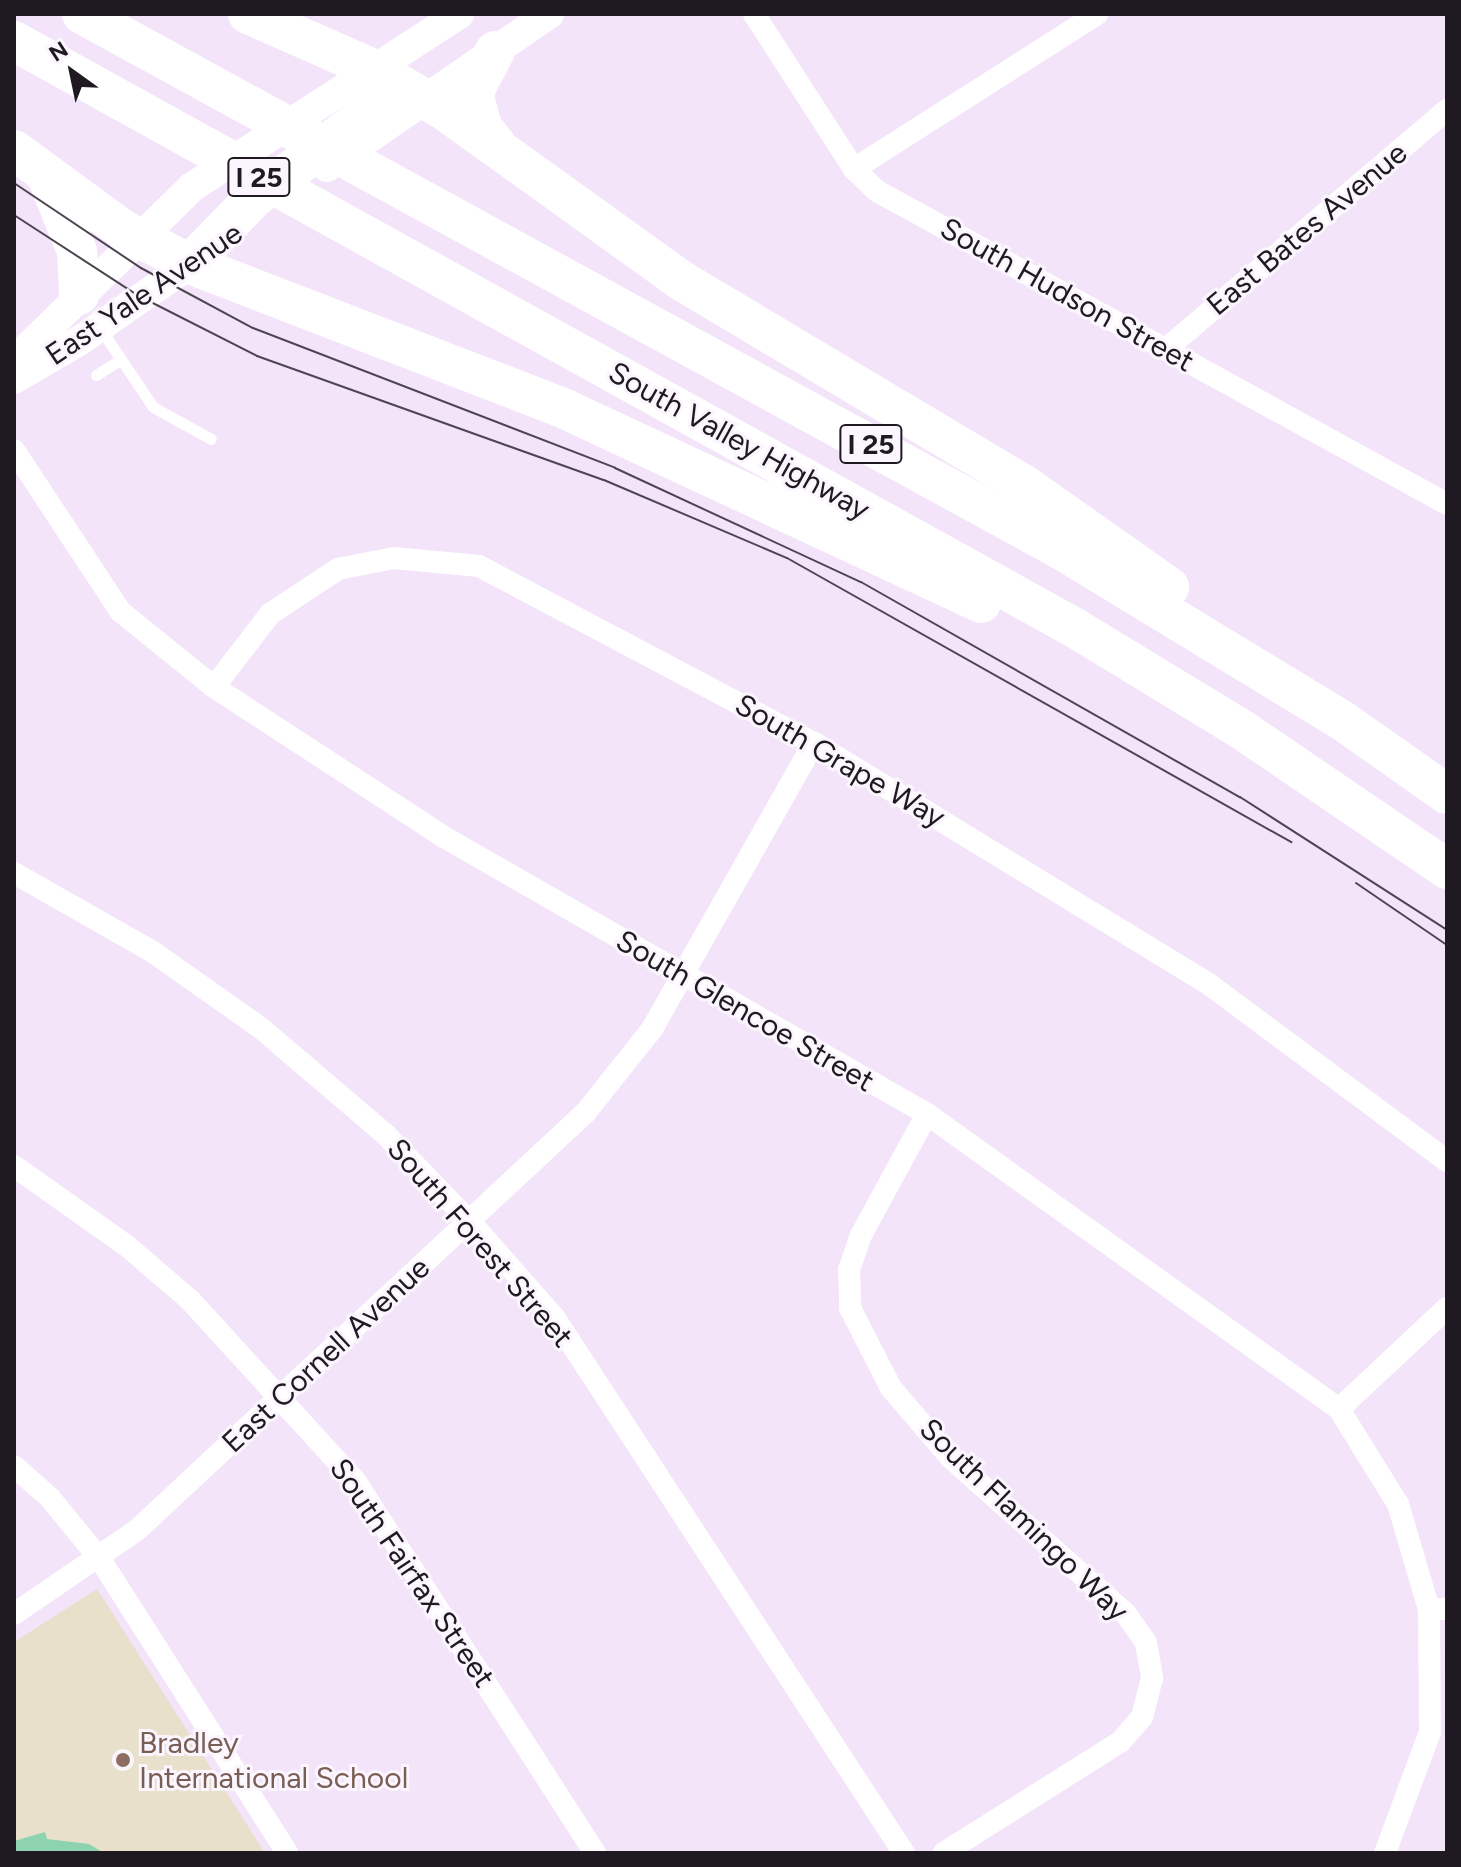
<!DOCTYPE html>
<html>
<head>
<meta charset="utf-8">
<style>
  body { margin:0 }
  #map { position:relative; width:1461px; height:1867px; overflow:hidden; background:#f3e4fa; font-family:Figtree,sans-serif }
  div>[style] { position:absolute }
  .commercial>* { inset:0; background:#e9e0cb }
  .green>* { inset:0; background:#8dd3b0 }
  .service>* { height:11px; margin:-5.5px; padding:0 5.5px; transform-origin:5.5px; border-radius:5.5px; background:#fff }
  .minor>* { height:22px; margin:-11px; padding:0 11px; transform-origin:11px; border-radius:11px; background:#fff }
  .secondary>* { height:30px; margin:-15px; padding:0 15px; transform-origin:15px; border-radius:15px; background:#fff }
  .motorway>* { height:40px; margin:-20px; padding:0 20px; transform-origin:20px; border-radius:20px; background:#fff }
  .tram>* { height:2px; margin:-1px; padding:0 1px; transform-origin:1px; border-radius:1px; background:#4d4550 }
  .dots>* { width:22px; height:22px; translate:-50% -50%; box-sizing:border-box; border:4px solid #fbf5fe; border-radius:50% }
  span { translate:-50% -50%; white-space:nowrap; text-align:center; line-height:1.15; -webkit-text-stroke:6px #fbf5fe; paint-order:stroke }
  .shield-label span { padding:2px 6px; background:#fbf5fe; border:2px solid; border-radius:6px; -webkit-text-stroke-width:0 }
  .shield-label { font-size:28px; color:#1f1a21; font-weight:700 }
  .street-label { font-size:30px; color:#1f1a21 }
  .education-label { font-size:30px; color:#785e54 }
  .left { translate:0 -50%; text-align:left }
  .frame { position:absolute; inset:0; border:16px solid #1f1a21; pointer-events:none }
  .north { position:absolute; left:32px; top:32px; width:80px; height:80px; -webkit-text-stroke:6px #fbf5fe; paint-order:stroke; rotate:327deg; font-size:22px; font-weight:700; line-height:32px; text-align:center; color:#1f1a21 }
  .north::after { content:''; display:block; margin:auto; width:28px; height:36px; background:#1f1a21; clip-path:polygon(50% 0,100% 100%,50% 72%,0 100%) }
</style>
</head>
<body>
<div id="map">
  <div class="commercial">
    <i style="clip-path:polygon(97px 1589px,265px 1853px,14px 1853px,14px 1642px)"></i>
  </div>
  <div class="green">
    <i style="clip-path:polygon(45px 1832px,47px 1839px,89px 1844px,104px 1853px,14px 1853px,14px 1841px)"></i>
  </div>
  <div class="service">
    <i style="left:100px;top:328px;width:95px;rotate:56.1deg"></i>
    <i style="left:153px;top:407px;width:66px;rotate:28.9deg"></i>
    <i style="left:96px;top:375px;width:28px;rotate:-32deg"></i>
  </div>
  <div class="minor">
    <i style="left:754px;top:14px;width:184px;rotate:57.2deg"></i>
    <i style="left:854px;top:169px;width:32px;rotate:44deg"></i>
    <i style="left:877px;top:191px;width:650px;rotate:28.77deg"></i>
    <i style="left:854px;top:169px;width:288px;rotate:-32.5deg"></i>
    <i style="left:1166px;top:349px;width:369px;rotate:-40.4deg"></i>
    <i style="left:14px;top:450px;width:194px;rotate:56.6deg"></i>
    <i style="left:121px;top:612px;width:119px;rotate:38.9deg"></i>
    <i style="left:214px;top:687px;width:275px;rotate:33.1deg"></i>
    <i style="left:444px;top:837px;width:557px;rotate:29.83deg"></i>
    <i style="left:927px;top:1114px;width:507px;rotate:35.6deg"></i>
    <i style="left:1339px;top:1409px;width:112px;rotate:58.2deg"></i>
    <i style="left:1398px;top:1504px;width:109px;rotate:73.6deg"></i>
    <i style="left:214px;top:687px;width:92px;rotate:-52.5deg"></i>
    <i style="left:270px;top:614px;width:82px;rotate:-33.5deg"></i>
    <i style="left:338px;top:569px;width:57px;rotate:-11.1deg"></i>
    <i style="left:394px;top:558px;width:85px;rotate:5.4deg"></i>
    <i style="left:479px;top:566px;width:379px;rotate:27.9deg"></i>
    <i style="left:814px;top:743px;width:464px;rotate:31.4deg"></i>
    <i style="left:1210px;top:985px;width:295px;rotate:36.6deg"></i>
    <i style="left:14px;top:873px;width:160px;rotate:29.6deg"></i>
    <i style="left:153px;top:952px;width:133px;rotate:35.2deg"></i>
    <i style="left:262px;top:1029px;width:162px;rotate:40.5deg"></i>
    <i style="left:385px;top:1134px;width:124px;rotate:46deg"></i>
    <i style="left:471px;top:1223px;width:125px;rotate:48.6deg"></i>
    <i style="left:554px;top:1317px;width:640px;rotate:56.86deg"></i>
    <i style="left:927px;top:1114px;width:138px;rotate:118.6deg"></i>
    <i style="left:861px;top:1235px;width:37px;rotate:109deg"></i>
    <i style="left:849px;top:1270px;width:38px;rotate:88deg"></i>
    <i style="left:850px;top:1308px;width:90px;rotate:62.9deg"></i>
    <i style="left:891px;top:1388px;width:92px;rotate:49.4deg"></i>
    <i style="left:951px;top:1458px;width:234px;rotate:41.7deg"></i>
    <i style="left:1126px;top:1614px;width:35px;rotate:55deg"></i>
    <i style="left:1146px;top:1643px;width:36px;rotate:80deg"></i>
    <i style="left:1152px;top:1678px;width:40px;rotate:104.4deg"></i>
    <i style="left:1142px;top:1717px;width:33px;rotate:131deg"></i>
    <i style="left:1120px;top:1742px;width:208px;rotate:147.8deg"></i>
    <i style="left:14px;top:1166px;width:138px;rotate:35.3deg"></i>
    <i style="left:127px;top:1246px;width:83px;rotate:40.6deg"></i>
    <i style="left:190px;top:1300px;width:246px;rotate:47.6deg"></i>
    <i style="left:356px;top:1482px;width:441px;rotate:57.2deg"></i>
    <i style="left:1339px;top:1409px;width:148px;rotate:-43.1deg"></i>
    <i style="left:14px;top:1466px;width:48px;rotate:41.6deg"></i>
    <i style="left:50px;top:1498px;width:79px;rotate:50.7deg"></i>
    <i style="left:100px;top:1559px;width:348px;rotate:57.5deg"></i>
    <i style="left:14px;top:1614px;width:149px;rotate:-34.3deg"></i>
    <i style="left:137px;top:1530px;width:613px;rotate:-42.95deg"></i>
    <i style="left:586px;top:1112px;width:106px;rotate:-51.5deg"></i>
    <i style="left:652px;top:1029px;width:329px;rotate:-60.5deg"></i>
    <i style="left:1385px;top:1853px;width:129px;rotate:-69.6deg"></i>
    <i style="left:1430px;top:1732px;width:123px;rotate:-90.5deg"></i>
    <i style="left:1429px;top:1609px;width:18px"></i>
  </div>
  <div class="secondary">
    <i style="left:327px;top:167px;width:270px;rotate:-34.6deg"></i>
    <i style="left:14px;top:361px;width:249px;rotate:-44.3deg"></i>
    <i style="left:192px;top:187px;width:318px;rotate:-32.9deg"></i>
    <i style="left:14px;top:379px;width:75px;rotate:-30.3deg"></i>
    <i style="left:79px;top:341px;width:151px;rotate:-34.7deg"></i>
  </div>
  <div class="motorway">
    <i style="left:82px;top:14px;width:1115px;rotate:28.68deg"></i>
    <i style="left:1060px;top:549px;width:331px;rotate:31.3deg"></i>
    <i style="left:1343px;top:721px;width:127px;rotate:35.1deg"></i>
    <i style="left:248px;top:14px;width:134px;rotate:23.7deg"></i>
    <i style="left:371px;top:68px;width:84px;rotate:29.9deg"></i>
    <i style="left:444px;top:110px;width:293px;rotate:35.7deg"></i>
    <i style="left:682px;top:281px;width:397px;rotate:30.8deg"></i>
    <i style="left:1023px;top:484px;width:179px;rotate:35.2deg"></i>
    <i style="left:14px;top:41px;width:1213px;rotate:28.95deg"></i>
    <i style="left:1075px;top:628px;width:194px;rotate:31.3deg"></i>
    <i style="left:1241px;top:729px;width:249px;rotate:34.2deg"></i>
    <i style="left:495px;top:51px;width:47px;rotate:117.6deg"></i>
    <i style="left:473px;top:93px;width:35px;rotate:75deg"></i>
    <i style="left:482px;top:127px;width:24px;rotate:52deg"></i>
    <i style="left:14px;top:150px;width:134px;rotate:36.2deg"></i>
    <i style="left:122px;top:229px;width:76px;rotate:27.2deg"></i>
    <i style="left:190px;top:264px;width:402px;rotate:21.1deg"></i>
    <i style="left:565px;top:409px;width:459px;rotate:25deg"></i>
    <i style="left:46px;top:174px;width:83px;rotate:68.1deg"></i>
    <i style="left:77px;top:251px;width:44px;rotate:87.4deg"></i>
    <i style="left:190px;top:264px;width:92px;rotate:-45.9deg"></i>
    <i style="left:254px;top:198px;width:141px;rotate:-36.6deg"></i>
    <i style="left:367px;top:114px;width:21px;rotate:-65deg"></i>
    <i style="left:376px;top:95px;width:27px;rotate:-100deg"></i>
  </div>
  <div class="tram">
    <i style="left:14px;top:183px;width:153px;rotate:33.8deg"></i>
    <i style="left:141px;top:268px;width:127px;rotate:28.2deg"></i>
    <i style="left:253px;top:328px;width:388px;rotate:21.1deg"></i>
    <i style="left:615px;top:468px;width:271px;rotate:24.9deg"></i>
    <i style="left:861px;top:582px;width:436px;rotate:29.6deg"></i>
    <i style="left:1240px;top:797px;width:246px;rotate:32.7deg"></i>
    <i style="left:14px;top:215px;width:147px;rotate:33deg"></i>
    <i style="left:137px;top:295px;width:135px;rotate:26.9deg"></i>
    <i style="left:257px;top:356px;width:368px;rotate:19.7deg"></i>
    <i style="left:604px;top:480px;width:199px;rotate:23.1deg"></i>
    <i style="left:787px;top:558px;width:579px;rotate:29.4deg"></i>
    <i style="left:1356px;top:883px;width:110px;rotate:34.3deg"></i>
  </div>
  <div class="dots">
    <i style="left:123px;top:1760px;background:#8d6e63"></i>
  </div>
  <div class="shield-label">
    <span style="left:259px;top:177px">I 25</span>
    <span style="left:871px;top:444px">I 25</span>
  </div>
  <div class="street-label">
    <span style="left:1307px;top:229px;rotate:-40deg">East Bates Avenue</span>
    <span style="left:144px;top:294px;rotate:-34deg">East Yale Avenue</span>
    <span style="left:1067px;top:295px;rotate:29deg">South Hudson Street</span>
    <span style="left:739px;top:441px;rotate:29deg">South Valley Highway</span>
    <span style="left:840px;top:761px;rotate:30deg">South Grape Way</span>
    <span style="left:745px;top:1011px;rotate:30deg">South Glencoe Street</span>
    <span style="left:480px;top:1243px;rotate:49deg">South Forest Street</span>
    <span style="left:326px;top:1355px;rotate:-43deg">East Cornell Avenue</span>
    <span style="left:1024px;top:1520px;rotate:44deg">South Flamingo Way</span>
    <span style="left:412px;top:1573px;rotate:56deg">South Fairfax Street</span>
  </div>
  <div class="education-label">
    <span class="left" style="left:139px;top:1760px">Bradley<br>International School</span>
  </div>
  <div class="frame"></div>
  <div class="north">N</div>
</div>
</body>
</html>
